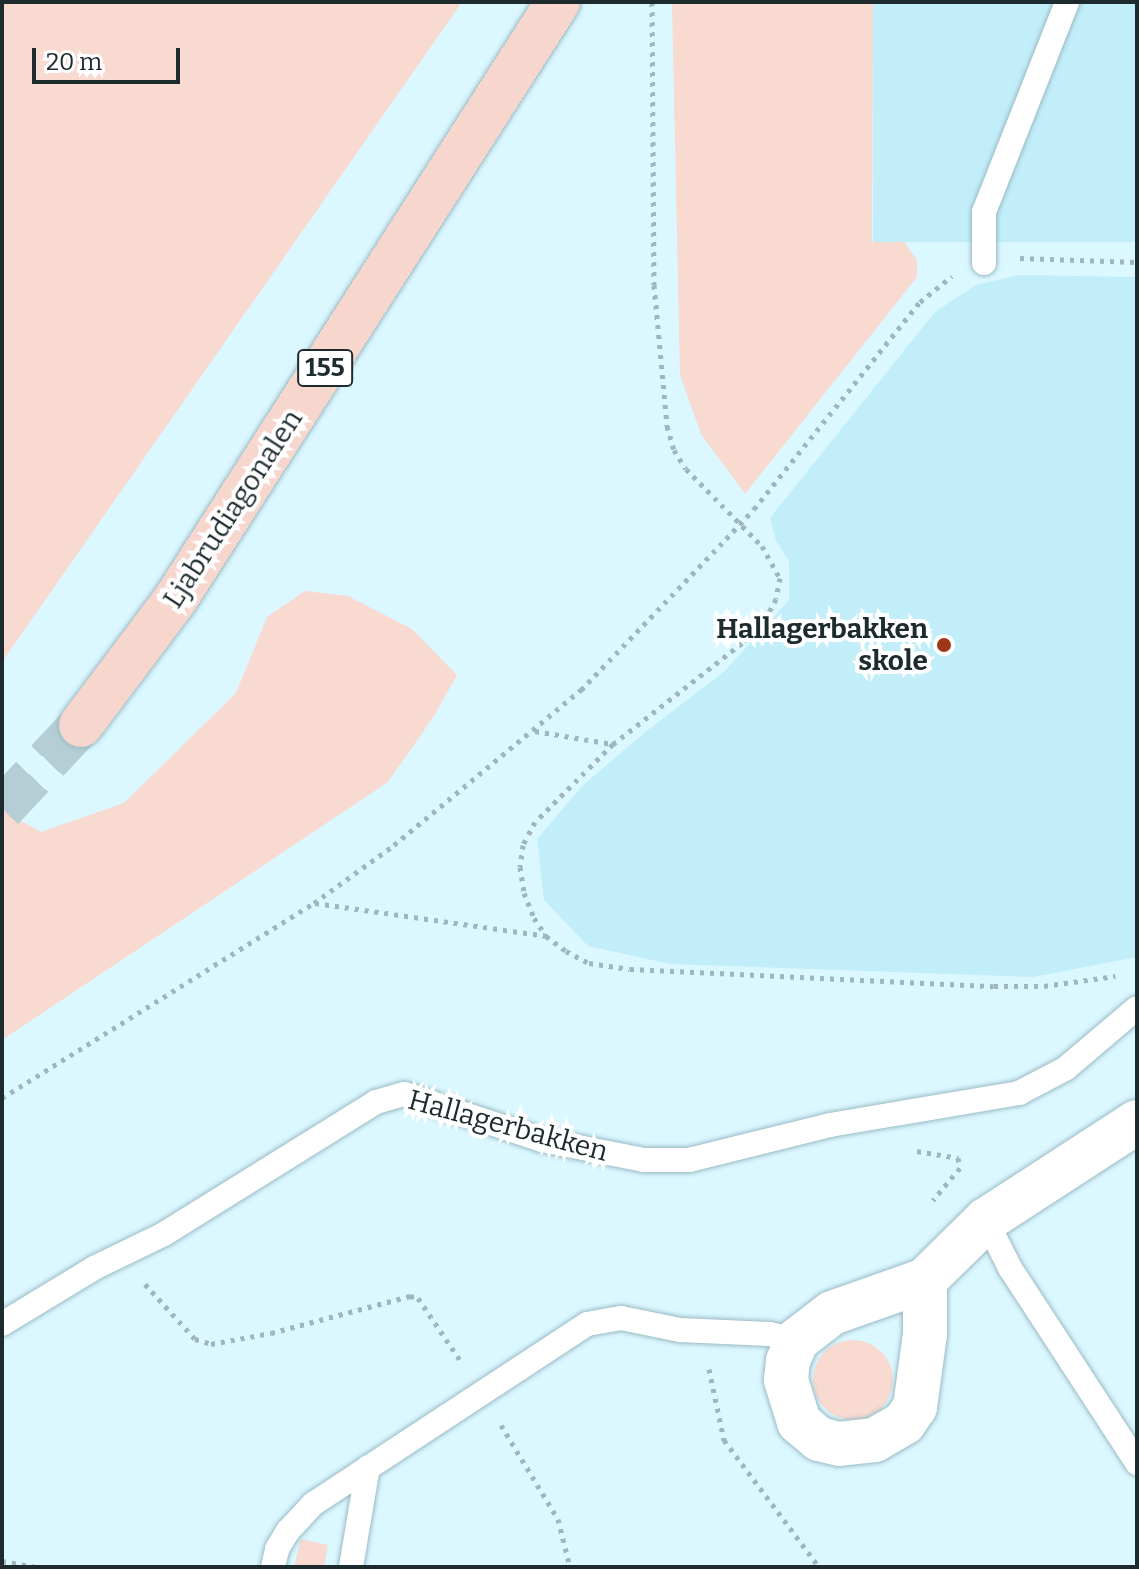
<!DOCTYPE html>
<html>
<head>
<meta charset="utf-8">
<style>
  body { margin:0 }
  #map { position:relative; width:1139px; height:1569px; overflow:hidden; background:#dbf7ff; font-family:Bitter,serif }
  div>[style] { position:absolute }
  .built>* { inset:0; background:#c2eefa; transform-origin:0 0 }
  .green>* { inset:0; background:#f8dad1 }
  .round { border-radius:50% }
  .primary-tunnel>* { height:44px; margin-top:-22px; transform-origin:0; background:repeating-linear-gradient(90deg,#b5ced5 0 44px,transparent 0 66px) }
  .path>* { height:5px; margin-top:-2.5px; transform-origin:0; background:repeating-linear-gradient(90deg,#9eb6bc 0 4px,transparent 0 10px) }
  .roads { filter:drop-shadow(0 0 2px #9abbc4) drop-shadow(0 0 2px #9abbc4) }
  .lane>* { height:24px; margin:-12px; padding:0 12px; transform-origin:12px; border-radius:12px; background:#fff }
  .street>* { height:44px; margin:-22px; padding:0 22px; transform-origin:22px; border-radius:22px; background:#fff }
  .primary>* { height:44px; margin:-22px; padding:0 22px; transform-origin:22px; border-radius:22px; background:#f6d6cd }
  .path-bridge>* { height:5px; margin-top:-2.5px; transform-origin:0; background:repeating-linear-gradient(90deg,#9eb6bc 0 4px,transparent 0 10px) }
  .dots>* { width:22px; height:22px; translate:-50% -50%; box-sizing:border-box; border:4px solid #fff; border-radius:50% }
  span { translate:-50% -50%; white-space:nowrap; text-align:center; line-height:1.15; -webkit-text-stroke:8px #fff; paint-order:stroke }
  .shield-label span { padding:2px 6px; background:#fff; border:2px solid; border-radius:6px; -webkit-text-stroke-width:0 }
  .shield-label { font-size:26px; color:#1d2b2e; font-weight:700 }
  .street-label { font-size:28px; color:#1d2b2e }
  .poi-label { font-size:28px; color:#1d2b2e; font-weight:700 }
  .right { translate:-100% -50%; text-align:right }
  .frame { position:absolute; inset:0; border:4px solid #1d2b2e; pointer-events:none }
  .scale { position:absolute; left:32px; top:48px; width:148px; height:36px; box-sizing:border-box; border:4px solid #1d2b2e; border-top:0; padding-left:10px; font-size:24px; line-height:28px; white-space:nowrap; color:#1d2b2e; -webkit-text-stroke:6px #fff; paint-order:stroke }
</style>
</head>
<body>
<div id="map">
  <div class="built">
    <i style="left:873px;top:2px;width:264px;height:240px"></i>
    <i style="clip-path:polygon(1019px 275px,1137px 277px,1137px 957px,1033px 977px,670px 964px,588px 946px,544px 900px,537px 839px,583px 785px,648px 730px,725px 671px,789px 600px,789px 561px,776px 541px,770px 518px,935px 312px,976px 285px)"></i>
  </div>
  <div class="green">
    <i style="clip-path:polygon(2px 2px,462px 2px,2px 662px)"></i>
    <i style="clip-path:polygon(672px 2px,873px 2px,872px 242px,904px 242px,917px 260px,917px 277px,745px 494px,701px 434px,680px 375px)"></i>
    <i style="clip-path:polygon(305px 591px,348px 596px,412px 629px,457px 675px,434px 716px,388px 782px,2px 1040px,2px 810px,41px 832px,124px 803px,236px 693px,267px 617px)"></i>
    <i class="round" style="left:813px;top:1340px;width:80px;height:80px"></i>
    <i style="clip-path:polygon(301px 1539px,328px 1545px,324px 1567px,294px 1567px)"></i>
  </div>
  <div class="primary-tunnel">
    <i style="left:2px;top:809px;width:115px;rotate:-46.8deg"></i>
  </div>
  <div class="path">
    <i style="left:652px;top:2px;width:283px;rotate:89.6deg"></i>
    <i style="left:654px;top:285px;width:142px;rotate:84.7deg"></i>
    <i style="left:667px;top:426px;width:25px;rotate:74deg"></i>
    <i style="left:674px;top:450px;width:22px;rotate:58deg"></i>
    <i style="left:686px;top:469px;width:108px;rotate:45.4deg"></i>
    <i style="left:762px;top:546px;width:37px;rotate:61deg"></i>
    <i style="left:780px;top:578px;width:21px;rotate:101deg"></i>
    <i style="left:776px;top:599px;width:19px;rotate:118deg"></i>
    <i style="left:767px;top:616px;width:37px;rotate:133deg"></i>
    <i style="left:742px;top:643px;width:164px;rotate:141.9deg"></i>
    <i style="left:613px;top:744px;width:110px;rotate:135deg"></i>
    <i style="left:535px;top:822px;width:26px;rotate:118deg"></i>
    <i style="left:523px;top:845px;width:22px;rotate:98deg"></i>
    <i style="left:520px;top:867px;width:26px;rotate:81deg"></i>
    <i style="left:524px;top:893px;width:27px;rotate:68deg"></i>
    <i style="left:534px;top:918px;width:22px;rotate:56deg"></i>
    <i style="left:546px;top:936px;width:25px;rotate:37deg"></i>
    <i style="left:566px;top:951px;width:26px;rotate:28deg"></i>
    <i style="left:589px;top:963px;width:41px;rotate:8.3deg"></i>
    <i style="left:630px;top:969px;width:364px;rotate:2.7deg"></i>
    <i style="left:994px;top:986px;width:50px"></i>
    <i style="left:1044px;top:986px;width:72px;rotate:-8deg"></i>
    <i style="left:1020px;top:258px;width:117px;rotate:2deg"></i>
    <i style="left:754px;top:509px;width:265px;rotate:-51.3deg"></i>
    <i style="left:920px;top:302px;width:41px;rotate:-39.1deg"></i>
    <i style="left:535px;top:731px;width:78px;rotate:9.6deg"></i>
    <i style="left:315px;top:903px;width:233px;rotate:8.1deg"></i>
    <i style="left:2px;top:1098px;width:368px;rotate:-32deg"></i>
    <i style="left:314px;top:903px;width:99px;rotate:-35.9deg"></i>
    <i style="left:394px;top:845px;width:243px;rotate:-39.7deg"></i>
    <i style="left:581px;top:690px;width:209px;rotate:-46.2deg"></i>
    <i style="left:917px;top:1151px;width:42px;rotate:9.7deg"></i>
    <i style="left:958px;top:1158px;width:10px;rotate:79deg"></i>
    <i style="left:960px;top:1168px;width:42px;rotate:130.2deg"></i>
    <i style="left:145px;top:1284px;width:74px;rotate:47.7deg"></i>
    <i style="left:195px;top:1339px;width:17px;rotate:17deg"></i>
    <i style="left:211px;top:1344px;width:61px;rotate:-10.4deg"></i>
    <i style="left:271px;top:1333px;width:144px;rotate:-14.9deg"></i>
    <i style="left:410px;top:1296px;width:8px;rotate:14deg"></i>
    <i style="left:418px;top:1298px;width:78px;rotate:55.9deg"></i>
    <i style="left:709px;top:1369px;width:73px;rotate:78.1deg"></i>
    <i style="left:724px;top:1440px;width:159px;rotate:53.2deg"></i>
    <i style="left:501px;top:1425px;width:110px;rotate:58.8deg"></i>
    <i style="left:558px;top:1519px;width:49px;rotate:76deg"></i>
    <i style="left:2px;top:1561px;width:34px;rotate:10deg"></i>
  </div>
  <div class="roads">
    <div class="lane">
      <i style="left:984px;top:263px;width:51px;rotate:-90deg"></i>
      <i style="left:984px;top:212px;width:226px;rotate:-68.4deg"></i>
      <i style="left:986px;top:1220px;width:54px;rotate:63.4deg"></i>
      <i style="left:1010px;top:1268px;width:233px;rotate:56.9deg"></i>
      <i style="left:2px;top:1324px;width:108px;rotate:-31.3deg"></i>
      <i style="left:94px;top:1268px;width:78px;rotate:-25.9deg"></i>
      <i style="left:164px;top:1234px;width:250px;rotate:-31.9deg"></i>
      <i style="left:376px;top:1102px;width:29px;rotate:-16deg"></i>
      <i style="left:404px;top:1094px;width:145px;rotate:18.4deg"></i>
      <i style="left:542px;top:1140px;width:104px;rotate:11.1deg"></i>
      <i style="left:644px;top:1160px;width:45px"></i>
      <i style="left:689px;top:1160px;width:145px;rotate:-13.9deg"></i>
      <i style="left:830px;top:1125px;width:192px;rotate:-9.6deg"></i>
      <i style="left:1019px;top:1093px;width:52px;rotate:-27.6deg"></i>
      <i style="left:1065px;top:1069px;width:94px;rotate:-40.3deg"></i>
      <i style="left:273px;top:1567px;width:18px;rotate:-77deg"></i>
      <i style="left:277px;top:1549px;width:21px;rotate:-59deg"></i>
      <i style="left:288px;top:1531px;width:37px;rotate:-47deg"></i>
      <i style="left:313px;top:1504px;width:328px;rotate:-33.3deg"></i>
      <i style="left:587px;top:1324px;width:35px;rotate:-10deg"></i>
      <i style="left:621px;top:1318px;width:60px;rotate:11.5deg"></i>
      <i style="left:680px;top:1330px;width:89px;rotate:2.6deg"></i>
      <i style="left:769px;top:1334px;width:29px;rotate:12deg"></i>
      <i style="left:351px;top:1567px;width:101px;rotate:-80.4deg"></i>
    </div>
    <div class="street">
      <i style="left:925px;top:1280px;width:54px;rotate:90deg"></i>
      <i style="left:925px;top:1334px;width:74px;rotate:97.8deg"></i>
      <i style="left:915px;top:1407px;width:19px;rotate:125deg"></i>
      <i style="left:904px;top:1423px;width:34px;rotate:150deg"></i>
      <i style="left:875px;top:1440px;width:36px;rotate:174deg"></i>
      <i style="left:839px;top:1444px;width:21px;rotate:-166deg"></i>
      <i style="left:819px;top:1439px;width:26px;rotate:-140deg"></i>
      <i style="left:799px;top:1422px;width:44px;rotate:-107.2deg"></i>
      <i style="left:786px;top:1380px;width:19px;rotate:-84deg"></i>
      <i style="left:788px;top:1361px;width:23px;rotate:-67deg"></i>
      <i style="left:797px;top:1340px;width:44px;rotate:-37.6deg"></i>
      <i style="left:832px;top:1313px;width:99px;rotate:-19.5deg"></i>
      <i style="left:925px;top:1280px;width:86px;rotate:-44.5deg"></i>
      <i style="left:986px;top:1220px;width:180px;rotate:-33deg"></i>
    </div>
    <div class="primary">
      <i style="left:81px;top:725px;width:156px;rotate:-53.1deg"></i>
      <i style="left:175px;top:600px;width:710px;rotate:-57.36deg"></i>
    </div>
  </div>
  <div class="path-bridge">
    <i style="left:726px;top:539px;width:41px;rotate:-47deg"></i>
  </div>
  <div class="dots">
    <i style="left:944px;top:645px;background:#9e361a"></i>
  </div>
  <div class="shield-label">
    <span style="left:325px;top:368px">155</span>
  </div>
  <div class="street-label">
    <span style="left:233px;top:509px;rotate:-57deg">Ljabrudiagonalen</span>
    <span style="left:508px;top:1126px;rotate:15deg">Hallagerbakken</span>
  </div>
  <div class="poi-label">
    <span class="right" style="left:928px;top:645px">Hallagerbakken<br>skole</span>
  </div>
  <div class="frame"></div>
  <div class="scale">20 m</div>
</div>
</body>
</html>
